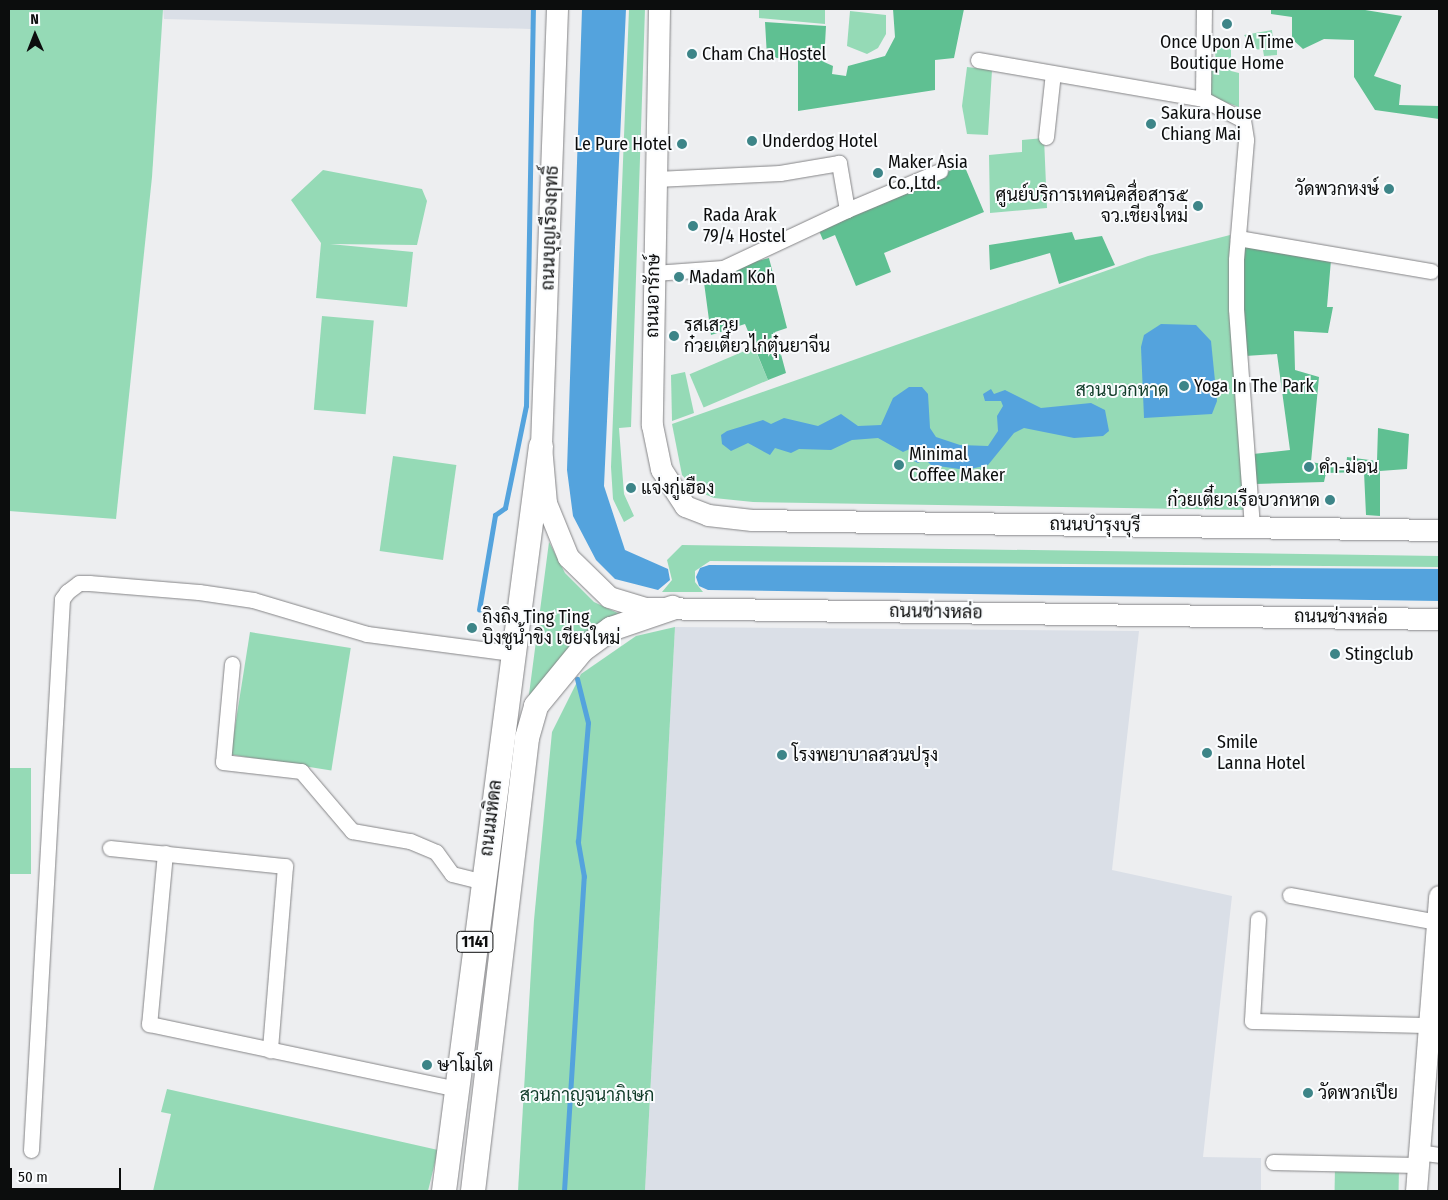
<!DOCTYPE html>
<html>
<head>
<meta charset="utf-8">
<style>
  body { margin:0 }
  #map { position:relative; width:1448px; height:1200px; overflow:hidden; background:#edeef0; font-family:"Fira Sans Condensed",Sarabun,sans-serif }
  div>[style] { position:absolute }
  .built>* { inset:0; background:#dadfe7 }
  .green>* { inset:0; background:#95dab6; transform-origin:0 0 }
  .forest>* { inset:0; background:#5fc092 }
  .water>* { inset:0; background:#54a3dd }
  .stream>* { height:4.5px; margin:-2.25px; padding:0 2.25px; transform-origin:2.25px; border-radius:2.25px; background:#54a3dd }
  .roads { filter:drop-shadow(0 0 1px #858587) drop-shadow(0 0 1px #858587) }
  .street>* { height:15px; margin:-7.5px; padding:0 7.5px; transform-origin:7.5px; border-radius:7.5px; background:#fff }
  .secondary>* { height:21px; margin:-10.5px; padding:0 10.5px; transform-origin:10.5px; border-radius:10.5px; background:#fff }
  .primary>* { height:24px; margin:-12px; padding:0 12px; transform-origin:12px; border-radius:12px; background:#fff }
  .dots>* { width:14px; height:14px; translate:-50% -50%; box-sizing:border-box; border:2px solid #fafcfe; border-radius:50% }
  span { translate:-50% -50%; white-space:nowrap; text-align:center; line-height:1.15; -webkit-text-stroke:4px #fafcfe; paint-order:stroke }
  .shield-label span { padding:1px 4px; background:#fafcfe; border:1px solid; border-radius:4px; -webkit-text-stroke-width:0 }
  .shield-label { font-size:16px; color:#0c0d0d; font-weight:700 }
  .poi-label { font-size:18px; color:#0c0d0d }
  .left { translate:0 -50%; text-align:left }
  .right { translate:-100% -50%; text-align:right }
  .street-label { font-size:18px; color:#0c0d0d }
  .park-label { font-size:18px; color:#113c29 }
  .frame { position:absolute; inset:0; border:10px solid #0c0d0d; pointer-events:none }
  .north { position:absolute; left:10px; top:10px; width:50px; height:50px; -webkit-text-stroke:4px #fafcfe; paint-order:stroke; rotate:359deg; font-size:14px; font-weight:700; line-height:20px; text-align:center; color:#0c0d0d }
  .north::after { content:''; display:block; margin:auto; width:18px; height:22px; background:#0c0d0d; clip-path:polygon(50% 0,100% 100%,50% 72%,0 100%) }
  .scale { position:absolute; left:10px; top:1168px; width:111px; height:22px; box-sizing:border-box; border:2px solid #0c0d0d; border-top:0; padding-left:6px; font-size:15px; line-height:18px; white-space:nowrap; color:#0c0d0d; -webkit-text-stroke:4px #fafcfe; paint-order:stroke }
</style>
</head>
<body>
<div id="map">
  <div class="built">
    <i style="clip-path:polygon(163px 9px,532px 9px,531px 29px,164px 19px)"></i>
    <i style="clip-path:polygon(675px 627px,1139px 631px,1112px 870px,1232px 896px,1203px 1157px,1261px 1158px,1261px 1191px,645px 1191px)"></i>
  </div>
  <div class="green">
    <i style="clip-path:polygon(9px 9px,163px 9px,152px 177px,116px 519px,9px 511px)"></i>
    <i style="clip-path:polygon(629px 9px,645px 9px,631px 427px,619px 428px,624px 494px,634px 516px,624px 522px,613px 499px,611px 467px)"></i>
    <i style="clip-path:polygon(759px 9px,825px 9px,825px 24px,759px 18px)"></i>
    <i style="clip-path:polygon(850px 11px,886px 15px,886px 34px,878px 48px,867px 54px,847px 46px)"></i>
    <i style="clip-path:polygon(1272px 30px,1273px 40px,1292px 39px,1295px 45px,1277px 46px,1277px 55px,1264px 56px,1263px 50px,1255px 49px,1244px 35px)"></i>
    <i style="clip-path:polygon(1231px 43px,1231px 71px,1239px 73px,1239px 107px,1208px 96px,1207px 66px,1216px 66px,1215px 50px)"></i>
    <i style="clip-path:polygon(967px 67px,992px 70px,988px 135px,967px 134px,962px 106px)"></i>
    <i style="clip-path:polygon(1044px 138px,1047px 208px,990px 213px,989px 155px,1022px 152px,1022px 140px)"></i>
    <i style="clip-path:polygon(323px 170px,422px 189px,427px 201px,417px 245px,330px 244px,413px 252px,407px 307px,316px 298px,321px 243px,291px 200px)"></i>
    <i style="clip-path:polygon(1230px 235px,1247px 510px,753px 502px,714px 498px,697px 491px,682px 475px,672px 424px,1148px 256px)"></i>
    <i style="left:322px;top:316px;width:52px;height:94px;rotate:5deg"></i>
    <i style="left:754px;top:347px;width:36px;height:70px;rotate:67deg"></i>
    <i style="clip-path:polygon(685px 372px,694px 413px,672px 421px,671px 375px)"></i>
    <i style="left:393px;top:456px;width:64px;height:96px;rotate:8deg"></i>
    <i style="clip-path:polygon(549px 542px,565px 573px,594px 602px,624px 616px,528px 702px)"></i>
    <i style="clip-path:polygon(682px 545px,1439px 556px,1439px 567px,710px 561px,695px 571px,695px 582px,703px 592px,662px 592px,672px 580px,667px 560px)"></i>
    <i style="clip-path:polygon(675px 627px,645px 1191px,518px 1191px,534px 920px,552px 732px,581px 674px,636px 636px)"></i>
    <i style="left:250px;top:632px;width:102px;height:124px;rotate:9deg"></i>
    <i style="left:9px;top:768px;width:22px;height:106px"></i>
    <i style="clip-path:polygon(167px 1089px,438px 1150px,428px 1191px,153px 1191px,171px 1114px,161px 1112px)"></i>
    <i style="left:1335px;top:1166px;width:64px;height:25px;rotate:1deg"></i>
  </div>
  <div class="forest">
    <i style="clip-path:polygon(893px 9px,964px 9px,954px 58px,935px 60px,935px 90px,798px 111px,798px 60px,767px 57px,765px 22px,826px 26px,824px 62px,833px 66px,832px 74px,846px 76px,848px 66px,885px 56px,895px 37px)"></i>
    <i style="clip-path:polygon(1271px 9px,1359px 9px,1402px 16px,1374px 76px,1401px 85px,1399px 105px,1439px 106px,1439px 119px,1375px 110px,1354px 77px,1354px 40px,1324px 39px,1303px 49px,1292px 39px,1292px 17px,1271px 14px)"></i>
    <i style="clip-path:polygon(964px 165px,984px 212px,884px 253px,891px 272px,856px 286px,835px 235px,823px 240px,817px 226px)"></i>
    <i style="clip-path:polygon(1072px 232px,1075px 240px,1102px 236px,1115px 265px,1059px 284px,1050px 253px,990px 270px,989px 245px)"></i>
    <i style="clip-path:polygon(1241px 243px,1331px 260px,1327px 307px,1333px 307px,1328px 333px,1294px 331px,1295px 370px,1319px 377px,1311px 462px,1346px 468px,1347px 457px,1377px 461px,1378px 428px,1409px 434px,1407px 469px,1380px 471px,1380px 516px,1366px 515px,1364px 472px,1326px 473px,1324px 482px,1255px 484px,1253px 454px,1290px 450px,1277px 354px,1245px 356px)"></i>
    <i style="clip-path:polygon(769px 258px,787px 328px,775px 332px,786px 373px,768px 380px,745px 324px,711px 335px,703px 275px)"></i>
  </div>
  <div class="water">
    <i style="clip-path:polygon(582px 9px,626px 9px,604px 486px,625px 550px,668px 569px,670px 580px,658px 590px,615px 579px,596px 560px,573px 516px,567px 470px)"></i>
    <i style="clip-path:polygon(1161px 324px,1196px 325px,1211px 341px,1217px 401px,1212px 414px,1144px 418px,1141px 347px,1144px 335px)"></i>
    <i style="clip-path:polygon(909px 387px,922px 387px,928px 394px,930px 428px,936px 437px,960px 445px,988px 446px,998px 431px,997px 416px,1003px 406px,1001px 401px,985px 401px,983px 394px,991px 389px,994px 394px,1005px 390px,1041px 408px,1091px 403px,1105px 410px,1109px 431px,1103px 436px,1074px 438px,1024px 428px,1014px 433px,988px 465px,966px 470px,931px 465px,925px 459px,918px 463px,914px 461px,919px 456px,912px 448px,903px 452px,878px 438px,852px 440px,831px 450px,799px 449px,791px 453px,775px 448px,770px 455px,748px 443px,731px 451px,722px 444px,721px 435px,727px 431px,763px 420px,771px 424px,784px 418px,818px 426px,841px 414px,858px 426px,881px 425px,893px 398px)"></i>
    <i style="clip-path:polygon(709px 565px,1439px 569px,1439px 601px,708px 590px,699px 586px,696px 577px,700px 568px)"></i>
  </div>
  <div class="stream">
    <i style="left:479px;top:610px;width:96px;rotate:-80.4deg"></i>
    <i style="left:495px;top:515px;width:12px;rotate:-35deg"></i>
    <i style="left:505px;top:508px;width:104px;rotate:-78.4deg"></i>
    <i style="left:526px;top:406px;width:397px;rotate:-89deg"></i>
    <i style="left:564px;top:1191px;width:315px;rotate:-86.4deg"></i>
    <i style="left:584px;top:877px;width:36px;rotate:-100deg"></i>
    <i style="left:578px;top:842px;width:119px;rotate:-85.2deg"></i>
    <i style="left:588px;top:723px;width:45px;rotate:-104deg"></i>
  </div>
  <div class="roads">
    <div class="street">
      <i style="left:978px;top:60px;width:228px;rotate:9.8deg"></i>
      <i style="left:1203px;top:99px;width:45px;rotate:27.7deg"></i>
      <i style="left:1243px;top:120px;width:20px;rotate:81deg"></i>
      <i style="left:1246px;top:140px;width:120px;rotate:94.8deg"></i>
      <i style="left:1236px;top:260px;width:49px;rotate:90deg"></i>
      <i style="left:1236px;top:309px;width:219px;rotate:85.8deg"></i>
      <i style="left:1203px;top:99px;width:90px;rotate:-89.4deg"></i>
      <i style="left:1046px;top:137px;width:64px;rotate:-83.8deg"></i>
      <i style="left:847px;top:210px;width:101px;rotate:-22.8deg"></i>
      <i style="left:1238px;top:238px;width:196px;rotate:9.7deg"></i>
      <i style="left:654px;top:273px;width:69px;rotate:-4.1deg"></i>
      <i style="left:723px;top:268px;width:137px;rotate:-25.1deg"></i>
      <i style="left:847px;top:210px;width:48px;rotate:-99.7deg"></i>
      <i style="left:839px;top:163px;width:60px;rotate:170.4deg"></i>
      <i style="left:780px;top:173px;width:124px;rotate:177.2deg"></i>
      <i style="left:232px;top:664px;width:98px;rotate:95.2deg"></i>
      <i style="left:223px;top:762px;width:79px;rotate:6.6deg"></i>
      <i style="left:301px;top:771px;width:79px;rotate:49.6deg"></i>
      <i style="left:352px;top:831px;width:59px;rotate:9.8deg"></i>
      <i style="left:410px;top:841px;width:28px;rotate:23deg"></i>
      <i style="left:436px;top:852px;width:27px;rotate:54deg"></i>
      <i style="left:452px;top:874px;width:32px;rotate:14deg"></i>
      <i style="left:110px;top:848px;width:176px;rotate:5.9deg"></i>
      <i style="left:285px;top:866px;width:185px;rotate:94.7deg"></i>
      <i style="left:165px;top:853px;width:172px;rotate:95.3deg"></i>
      <i style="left:149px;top:1024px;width:315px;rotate:11.9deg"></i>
      <i style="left:1290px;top:895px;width:149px;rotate:10.4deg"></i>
      <i style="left:1258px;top:919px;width:102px;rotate:93.4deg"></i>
      <i style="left:1252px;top:1021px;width:176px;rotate:1.3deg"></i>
      <i style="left:31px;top:1150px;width:552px;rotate:-86.78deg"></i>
      <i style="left:62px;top:599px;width:9px;rotate:-54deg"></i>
      <i style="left:67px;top:592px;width:15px;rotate:-37deg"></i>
      <i style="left:79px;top:583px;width:10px"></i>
      <i style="left:89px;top:583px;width:110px;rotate:4.7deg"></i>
      <i style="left:199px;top:592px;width:55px;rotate:8.4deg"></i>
      <i style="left:253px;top:600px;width:119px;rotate:16.6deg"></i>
      <i style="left:367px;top:634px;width:146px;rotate:7.5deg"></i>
      <i style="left:1418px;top:1152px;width:21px;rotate:8deg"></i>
      <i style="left:1273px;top:1162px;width:144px;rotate:1.2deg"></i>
    </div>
    <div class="secondary">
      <i style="left:557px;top:9px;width:437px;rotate:92.1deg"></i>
      <i style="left:541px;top:446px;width:57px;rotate:85deg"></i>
      <i style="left:546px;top:503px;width:58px;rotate:67.8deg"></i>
      <i style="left:568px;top:557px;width:57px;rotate:44.3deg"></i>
      <i style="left:609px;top:597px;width:38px;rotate:17deg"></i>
      <i style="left:645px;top:608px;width:794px;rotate:0.79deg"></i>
      <i style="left:659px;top:9px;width:416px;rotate:91deg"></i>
      <i style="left:652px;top:425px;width:45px;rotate:78.4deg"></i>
      <i style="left:661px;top:469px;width:44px;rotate:57deg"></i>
      <i style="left:685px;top:506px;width:25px;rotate:21deg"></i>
      <i style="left:708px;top:515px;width:44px;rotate:6.5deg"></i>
      <i style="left:752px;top:520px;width:687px;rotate:0.83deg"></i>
      <i style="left:1416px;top:1191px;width:296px;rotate:-85.5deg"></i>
    </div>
    <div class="primary">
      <i style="left:444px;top:1191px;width:751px;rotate:-82.58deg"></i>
      <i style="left:473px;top:1191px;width:456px;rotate:-83.2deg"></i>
      <i style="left:527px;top:738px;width:33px;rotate:-74deg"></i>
      <i style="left:536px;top:706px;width:72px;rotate:-50.6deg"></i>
      <i style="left:582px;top:650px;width:36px;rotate:-36deg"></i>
      <i style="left:611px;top:629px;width:65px;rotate:-19deg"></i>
    </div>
  </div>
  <div class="dots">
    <i style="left:1227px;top:24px;background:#3d8588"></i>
    <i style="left:692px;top:54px;background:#3d8588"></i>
    <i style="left:1151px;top:124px;background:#3d8588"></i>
    <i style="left:752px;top:141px;background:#3d8588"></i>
    <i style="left:682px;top:144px;background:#3d8588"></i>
    <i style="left:878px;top:173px;background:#3d8588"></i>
    <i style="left:1389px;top:189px;background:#3d8588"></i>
    <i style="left:1198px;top:206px;background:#3d8588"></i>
    <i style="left:693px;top:226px;background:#3d8588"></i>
    <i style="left:679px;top:277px;background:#3d8588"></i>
    <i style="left:674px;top:336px;background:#3d8588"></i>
    <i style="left:1184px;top:386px;background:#3d8588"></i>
    <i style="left:899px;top:465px;background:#3d8588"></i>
    <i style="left:1309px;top:467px;background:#3d8588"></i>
    <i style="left:631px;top:488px;background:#3d8588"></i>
    <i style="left:1330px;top:500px;background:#3d8588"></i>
    <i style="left:472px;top:628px;background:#3d8588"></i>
    <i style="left:1335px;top:654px;background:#3d8588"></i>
    <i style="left:1207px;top:753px;background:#3d8588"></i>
    <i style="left:782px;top:755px;background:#3d8588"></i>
    <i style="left:427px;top:1065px;background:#3d8588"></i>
    <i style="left:1308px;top:1093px;background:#3d8588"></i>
  </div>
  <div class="shield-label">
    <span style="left:475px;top:942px">1141</span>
  </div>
  <div class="poi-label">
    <span style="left:1227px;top:53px">Once Upon A Time<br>Boutique Home</span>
    <span class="left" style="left:702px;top:54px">Cham Cha Hostel</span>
    <span class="left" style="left:1161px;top:124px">Sakura House<br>Chiang Mai</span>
    <span class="left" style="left:762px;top:141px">Underdog Hotel</span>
    <span class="right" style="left:672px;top:144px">Le Pure Hotel</span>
    <span class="left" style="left:888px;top:173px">Maker Asia<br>Co.,Ltd.</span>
    <span class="right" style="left:1379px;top:189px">วัดพวกหงษ์</span>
    <span class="right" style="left:1188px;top:206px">ศูนย์บริการเทคนิคสื่อสาร๕<br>จว.เชียงใหม่</span>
    <span class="left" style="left:703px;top:226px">Rada Arak<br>79/4 Hostel</span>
    <span class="left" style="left:689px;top:277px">Madam Koh</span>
    <span class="left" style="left:684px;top:336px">รสเสวย<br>ก๋วยเตี๋ยวไก่ตุ๋นยาจีน</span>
    <span class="left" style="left:1194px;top:386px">Yoga In The Park</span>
    <span class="left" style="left:909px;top:465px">Minimal<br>Coffee Maker</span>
    <span class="left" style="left:1319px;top:467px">คำ-ม่อน</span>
    <span class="left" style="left:641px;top:488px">แจ่งกู่เฮือง</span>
    <span class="right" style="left:1320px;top:500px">ก๋วยเตี๋ยวเรือบวกหาด</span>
    <span class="left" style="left:482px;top:628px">ถิงถิง Ting Ting<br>บิงซูน้ำขิง เชียงใหม่</span>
    <span class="left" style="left:1345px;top:654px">Stingclub</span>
    <span class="left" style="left:1217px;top:753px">Smile<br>Lanna Hotel</span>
    <span class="left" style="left:792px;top:755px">โรงพยาบาลสวนปรุง</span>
    <span class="left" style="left:437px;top:1065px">ษาโมโต</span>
    <span class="left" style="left:1318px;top:1093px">วัดพวกเปีย</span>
  </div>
  <div class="street-label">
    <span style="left:550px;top:228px;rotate:-88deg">ถนนบุญเรืองฤทธิ์</span>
    <span style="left:653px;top:296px;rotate:-89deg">ถนนอารักษ์</span>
    <span style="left:1095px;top:525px;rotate:1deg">ถนนบำรุงบุรี</span>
    <span style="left:936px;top:612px;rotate:1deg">ถนนช่างหล่อ</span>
    <span style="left:1341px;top:617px;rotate:1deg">ถนนช่างหล่อ</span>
    <span style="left:491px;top:818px;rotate:-83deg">ถนนมหิดล</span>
  </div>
  <div class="park-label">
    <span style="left:1122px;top:390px">สวนบวกหาด</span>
    <span style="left:587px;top:1095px">สวนกาญจนาภิเษก</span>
  </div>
  <div class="frame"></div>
  <div class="north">N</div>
  <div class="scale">50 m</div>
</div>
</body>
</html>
